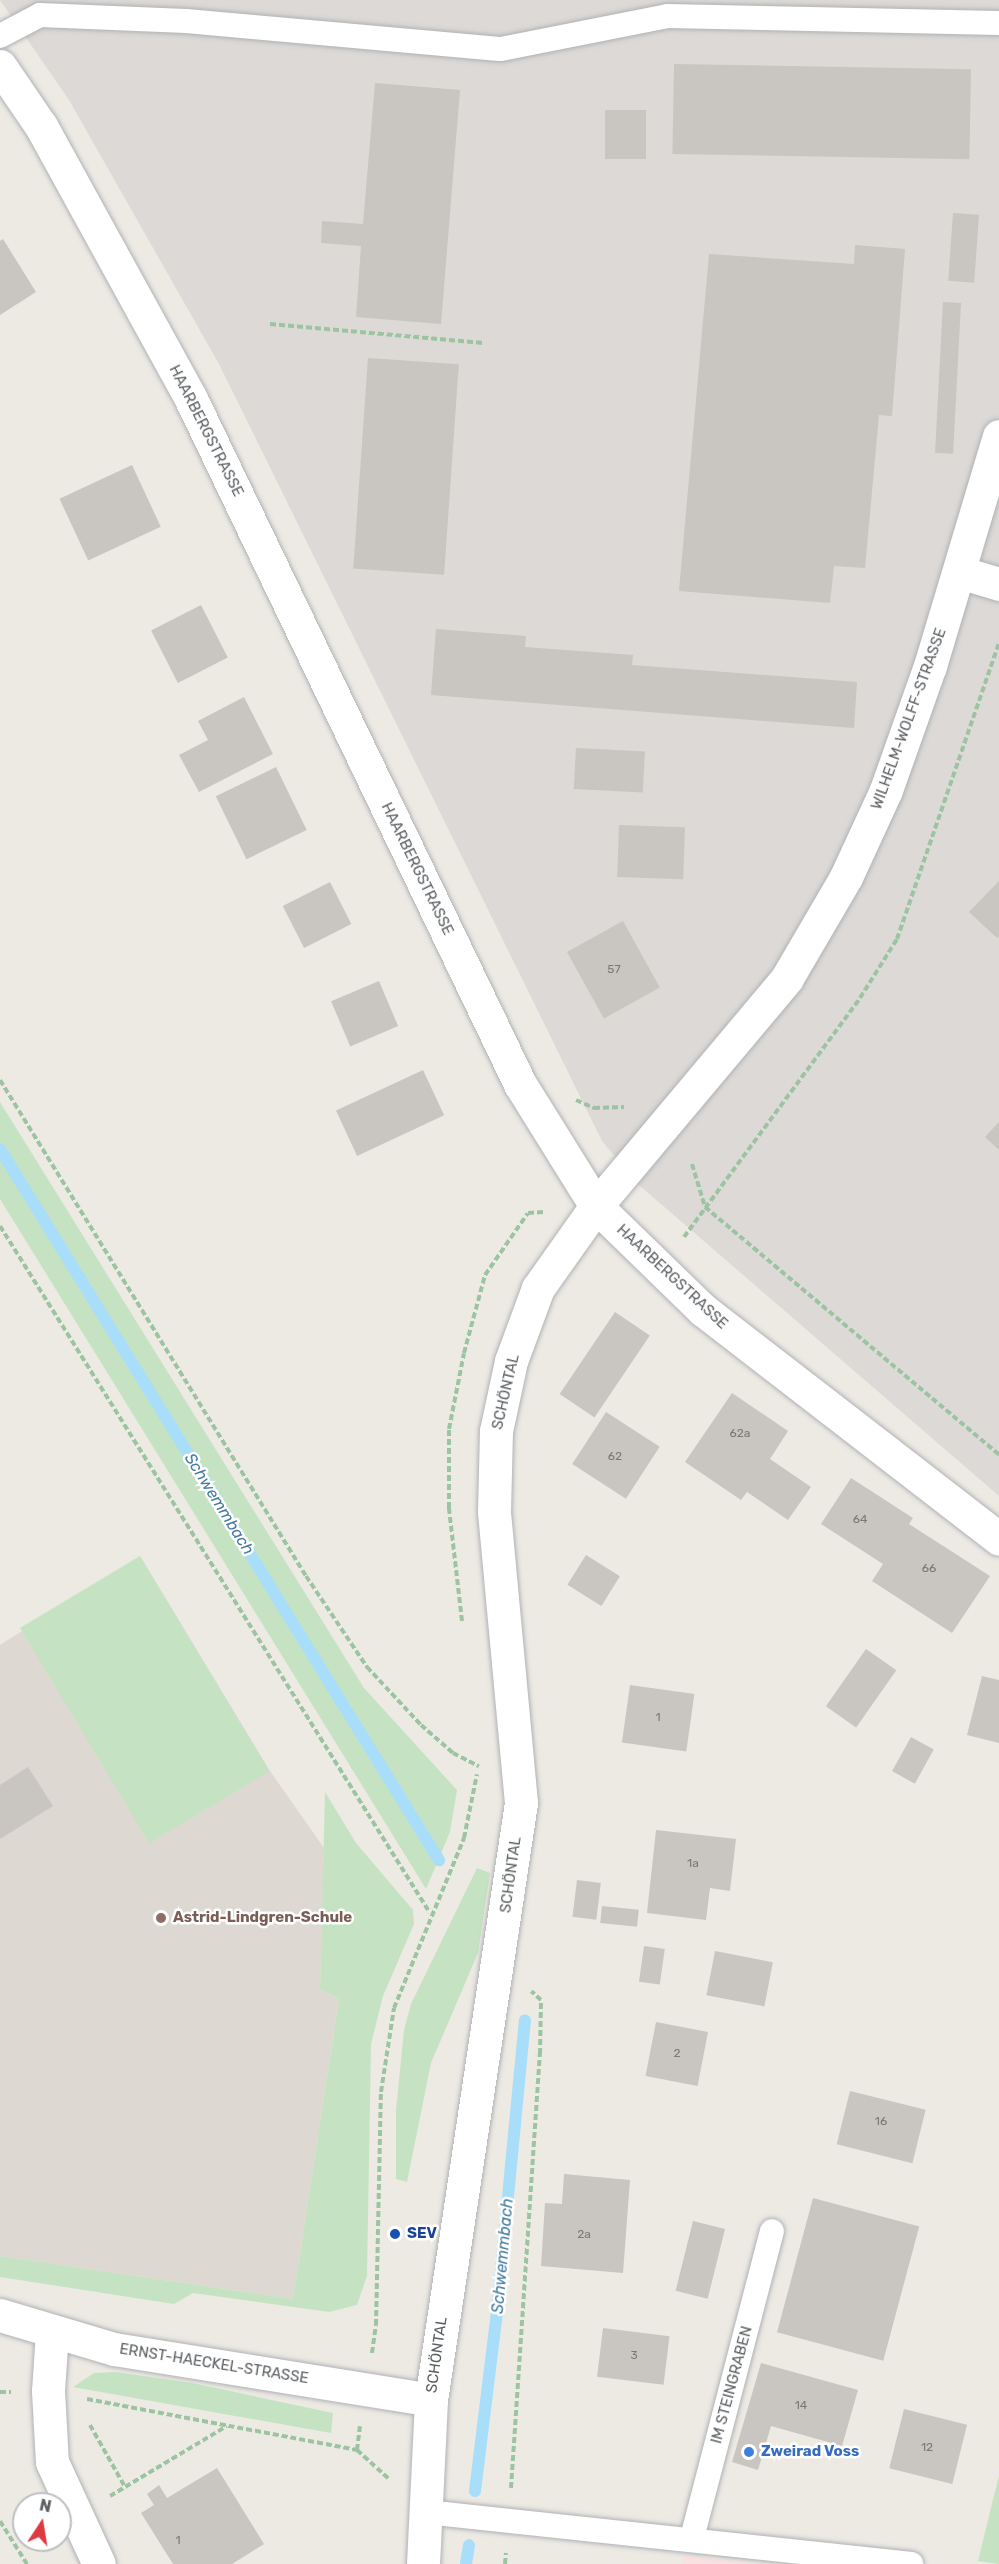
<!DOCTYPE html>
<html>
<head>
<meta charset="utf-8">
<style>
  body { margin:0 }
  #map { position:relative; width:999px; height:2564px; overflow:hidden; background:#edeae4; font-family:Rubik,sans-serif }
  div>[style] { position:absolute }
  .industrial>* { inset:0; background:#dcd9d6 }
  .education>* { inset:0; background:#ddd9d2 }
  .medical>* { inset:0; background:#f9e1e1 }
  .green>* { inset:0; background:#c5e3c2; transform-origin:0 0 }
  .stream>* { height:12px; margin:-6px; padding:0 6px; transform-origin:6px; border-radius:6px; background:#a8def9 }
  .building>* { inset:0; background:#c9c5c0; transform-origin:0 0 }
  .path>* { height:4px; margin-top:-2px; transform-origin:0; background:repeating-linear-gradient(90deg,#9cc4a3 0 6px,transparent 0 9px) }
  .roads { filter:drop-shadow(0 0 2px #afb2b5) drop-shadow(0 0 2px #afb2b5) }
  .service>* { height:24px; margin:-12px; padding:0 12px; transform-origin:12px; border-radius:12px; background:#fff }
  .minor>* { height:33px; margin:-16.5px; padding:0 16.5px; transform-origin:16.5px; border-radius:16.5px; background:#fff }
  .tertiary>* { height:33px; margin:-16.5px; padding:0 16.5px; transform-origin:16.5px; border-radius:16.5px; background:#fff }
  .secondary>* { height:33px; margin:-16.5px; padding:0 16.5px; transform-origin:16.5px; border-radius:16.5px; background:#fff }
  .dots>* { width:16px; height:16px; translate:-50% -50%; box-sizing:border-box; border:3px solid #fff; border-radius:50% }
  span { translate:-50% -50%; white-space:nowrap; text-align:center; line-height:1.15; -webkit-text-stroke:5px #fff; paint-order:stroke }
  .number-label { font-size:12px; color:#77797a }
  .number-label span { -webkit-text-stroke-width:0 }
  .street-label { font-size:15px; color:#5c6063 }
  .education-label { font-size:15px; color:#785e54; font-weight:700 }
  .left { translate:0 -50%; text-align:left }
  .transit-label { font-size:15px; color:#164399; font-weight:700 }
  .shop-label { font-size:15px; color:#366cbe; font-weight:700 }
  .water-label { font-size:16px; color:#437ba1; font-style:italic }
  .north { position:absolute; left:12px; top:2492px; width:60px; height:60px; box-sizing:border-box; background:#fff; border:2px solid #bebfc1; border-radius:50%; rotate:12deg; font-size:16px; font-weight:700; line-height:24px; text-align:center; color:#5c6063 }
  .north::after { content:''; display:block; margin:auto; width:21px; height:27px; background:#dd3a3f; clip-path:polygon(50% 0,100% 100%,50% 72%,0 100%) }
</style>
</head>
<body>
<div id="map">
  <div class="industrial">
    <i style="clip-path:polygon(0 0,999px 0,999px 1496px,639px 1185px,602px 1141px,219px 364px,69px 100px)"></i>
  </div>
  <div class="education">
    <i style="clip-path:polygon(140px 1556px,270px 1771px,324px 1848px,320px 1989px,339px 1999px,293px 2299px,0 2256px,0 1645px)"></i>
  </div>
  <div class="medical">
    <i style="clip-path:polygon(684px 2555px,752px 2564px,683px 2564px)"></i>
  </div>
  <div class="green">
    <i style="clip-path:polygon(0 1102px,364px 1688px,457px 1790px,450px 1832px,426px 1889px,0 1199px)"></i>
    <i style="left:140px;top:1556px;width:251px;height:140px;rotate:59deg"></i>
    <i style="clip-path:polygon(325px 1792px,356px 1843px,413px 1910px,414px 1924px,383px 1996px,371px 2044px,367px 2276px,357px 2305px,329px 2312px,193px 2293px,174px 2304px,0 2277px,0 2256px,293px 2299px,339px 1999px,320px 1989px)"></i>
    <i style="clip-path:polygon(477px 1868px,490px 1873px,478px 1953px,431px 2063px,407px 2182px,396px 2179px,396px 2110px,404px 2030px,411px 2004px)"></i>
    <i style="clip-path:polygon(115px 2372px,192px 2383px,333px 2413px,331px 2433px,73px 2387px,94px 2373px)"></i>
    <i style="clip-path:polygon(999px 2475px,999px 2564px,978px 2561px)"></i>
  </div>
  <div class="stream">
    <i style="left:0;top:1149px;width:836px;rotate:58.31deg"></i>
    <i style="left:475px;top:2491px;width:171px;rotate:-83deg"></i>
    <i style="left:496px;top:2321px;width:302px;rotate:-84.5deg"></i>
    <i style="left:466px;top:2564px;width:19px;rotate:-81deg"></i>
  </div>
  <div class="building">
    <i style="left:674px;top:64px;width:297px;height:90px;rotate:1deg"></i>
    <i style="clip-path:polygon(375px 83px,460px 90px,441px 324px,356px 317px,361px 246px,321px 243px,322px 221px,363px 224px)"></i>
    <i style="left:605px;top:110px;width:41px;height:49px"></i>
    <i style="left:953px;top:213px;width:26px;height:68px;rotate:4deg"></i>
    <i style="clip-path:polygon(3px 239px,36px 292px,0 315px,0 241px)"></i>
    <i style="clip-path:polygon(855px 245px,905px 249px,892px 416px,879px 415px,865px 568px,834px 566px,830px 603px,679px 591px,709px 254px,854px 264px)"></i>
    <i style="left:943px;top:302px;width:18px;height:151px;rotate:3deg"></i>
    <i style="left:368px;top:358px;width:91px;height:211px;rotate:4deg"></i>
    <i style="left:132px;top:465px;width:68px;height:80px;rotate:65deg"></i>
    <i style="left:201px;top:605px;width:59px;height:56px;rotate:63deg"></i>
    <i style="clip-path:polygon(436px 629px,526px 636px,525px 647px,633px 655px,632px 665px,857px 682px,854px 728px,431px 695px)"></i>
    <i style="clip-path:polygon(244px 697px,273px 754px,199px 792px,179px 755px,208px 740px,198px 721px)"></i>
    <i style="left:576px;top:748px;width:69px;height:41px;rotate:3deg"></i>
    <i style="left:276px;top:767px;width:70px;height:67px;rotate:64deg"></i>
    <i style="left:619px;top:825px;width:66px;height:52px;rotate:2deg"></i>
    <i style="clip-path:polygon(999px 881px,999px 936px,997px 938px,969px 912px)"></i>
    <i style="left:330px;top:882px;width:47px;height:53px;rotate:63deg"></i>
    <i style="left:623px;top:921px;width:76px;height:64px;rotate:61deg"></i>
    <i style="left:379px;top:981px;width:49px;height:52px;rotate:67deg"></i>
    <i style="left:423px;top:1070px;width:50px;height:96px;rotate:65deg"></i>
    <i style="clip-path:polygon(999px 1122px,999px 1150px,985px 1137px)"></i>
    <i style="left:615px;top:1312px;width:42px;height:99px;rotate:34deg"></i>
    <i style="clip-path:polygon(732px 1393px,788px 1431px,770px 1459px,811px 1487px,788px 1520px,747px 1492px,741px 1500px,685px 1462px)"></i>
    <i style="left:606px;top:1412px;width:64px;height:62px;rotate:33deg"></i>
    <i style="clip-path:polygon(851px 1478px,913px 1518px,909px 1524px,990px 1576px,952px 1633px,872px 1581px,883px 1564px,821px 1524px)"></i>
    <i style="left:586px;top:1555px;width:40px;height:35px;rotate:32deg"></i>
    <i style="left:866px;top:1649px;width:37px;height:70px;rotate:35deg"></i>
    <i style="clip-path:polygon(982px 1676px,999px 1680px,999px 1743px,967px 1735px)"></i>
    <i style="left:630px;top:1685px;width:65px;height:58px;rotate:8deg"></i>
    <i style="left:911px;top:1737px;width:26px;height:39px;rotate:29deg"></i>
    <i style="clip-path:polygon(28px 1767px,53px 1806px,0 1839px,0 1785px)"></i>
    <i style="clip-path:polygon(656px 1830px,736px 1839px,730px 1891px,710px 1888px,706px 1920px,647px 1913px)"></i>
    <i style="left:577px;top:1880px;width:24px;height:37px;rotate:7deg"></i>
    <i style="left:602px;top:1906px;width:37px;height:17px;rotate:6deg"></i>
    <i style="left:644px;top:1946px;width:21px;height:36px;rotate:8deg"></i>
    <i style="left:715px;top:1951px;width:59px;height:45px;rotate:11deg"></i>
    <i style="left:656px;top:2022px;width:53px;height:55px;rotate:11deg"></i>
    <i style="left:850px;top:2091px;width:78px;height:55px;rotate:14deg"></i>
    <i style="clip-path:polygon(564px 2174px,630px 2180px,623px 2273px,541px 2266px,545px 2203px,562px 2204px)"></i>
    <i style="left:813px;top:2198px;width:110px;height:139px;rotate:15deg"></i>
    <i style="left:693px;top:2221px;width:33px;height:72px;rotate:14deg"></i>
    <i style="left:603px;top:2328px;width:67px;height:49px;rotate:7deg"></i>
    <i style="clip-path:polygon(761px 2363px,858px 2390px,842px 2446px,771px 2426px,758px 2470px,732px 2462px)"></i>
    <i style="left:904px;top:2409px;width:65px;height:61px;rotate:14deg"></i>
    <i style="clip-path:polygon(217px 2468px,264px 2544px,232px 2564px,173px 2564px,141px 2513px,154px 2505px,147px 2494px,159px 2485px,167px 2498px)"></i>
  </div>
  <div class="path">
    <i style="left:270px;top:324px;width:214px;rotate:5.1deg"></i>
    <i style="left:0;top:1080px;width:583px;rotate:58.33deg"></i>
    <i style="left:306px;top:1576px;width:110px;rotate:56.2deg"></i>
    <i style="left:367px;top:1667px;width:79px;rotate:47deg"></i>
    <i style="left:421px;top:1725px;width:43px;rotate:41.2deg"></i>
    <i style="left:453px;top:1753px;width:29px;rotate:27deg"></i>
    <i style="left:576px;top:1100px;width:20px;rotate:24deg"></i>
    <i style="left:594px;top:1108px;width:30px;rotate:-2deg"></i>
    <i style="left:692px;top:1164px;width:45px;rotate:73.2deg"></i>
    <i style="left:705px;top:1207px;width:385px;rotate:40.1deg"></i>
    <i style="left:0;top:1226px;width:810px;rotate:57.96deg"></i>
    <i style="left:684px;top:1237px;width:297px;rotate:-53.6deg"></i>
    <i style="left:860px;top:998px;width:70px;rotate:-57.9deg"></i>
    <i style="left:897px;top:939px;width:314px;rotate:-71deg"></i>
    <i style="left:462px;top:1621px;width:114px;rotate:-96.6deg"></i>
    <i style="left:449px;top:1508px;width:79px;rotate:-90deg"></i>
    <i style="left:449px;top:1429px;width:77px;rotate:-78.8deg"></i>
    <i style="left:464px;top:1353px;width:81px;rotate:-74.9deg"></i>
    <i style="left:485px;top:1275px;width:75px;rotate:-55.3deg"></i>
    <i style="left:528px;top:1213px;width:16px;rotate:-4deg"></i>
    <i style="left:372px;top:2353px;width:28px;rotate:-82deg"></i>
    <i style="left:376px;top:2325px;width:233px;rotate:-88.8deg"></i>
    <i style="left:381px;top:2092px;width:85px;rotate:-81.2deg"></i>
    <i style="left:394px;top:2008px;width:184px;rotate:-67.6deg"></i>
    <i style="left:464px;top:1838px;width:65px;rotate:-78.5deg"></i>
    <i style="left:0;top:2392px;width:11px"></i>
    <i style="left:87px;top:2399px;width:275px;rotate:10.7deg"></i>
    <i style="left:357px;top:2450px;width:42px;rotate:42.1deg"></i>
    <i style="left:90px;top:2425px;width:71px;rotate:60.6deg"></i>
    <i style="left:357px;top:2450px;width:24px;rotate:-83deg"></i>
    <i style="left:511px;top:2488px;width:435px;rotate:-86.2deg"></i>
    <i style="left:540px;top:2054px;width:54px;rotate:-88.9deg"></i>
    <i style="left:541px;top:2000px;width:13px;rotate:-138deg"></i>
    <i style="left:110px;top:2496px;width:136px;rotate:-30.9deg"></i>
    <i style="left:0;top:2521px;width:51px;rotate:57.9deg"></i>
    <i style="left:505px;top:2564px;width:11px;rotate:-85deg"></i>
  </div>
  <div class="roads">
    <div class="service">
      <i style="left:0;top:36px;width:45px;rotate:-27.7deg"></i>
      <i style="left:40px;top:15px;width:146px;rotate:2.4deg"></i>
      <i style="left:186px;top:21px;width:316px;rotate:5.1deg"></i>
      <i style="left:501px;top:49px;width:170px;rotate:-11.2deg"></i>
      <i style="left:668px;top:16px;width:331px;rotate:1.2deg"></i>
      <i style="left:426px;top:2512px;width:488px;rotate:6.1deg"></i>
      <i style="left:692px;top:2538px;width:317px;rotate:-75.4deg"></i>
    </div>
    <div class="minor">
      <i style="left:959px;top:572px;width:42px;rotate:16.7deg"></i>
      <i style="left:0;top:2315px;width:119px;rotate:16.6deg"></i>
      <i style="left:114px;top:2349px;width:321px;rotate:9.1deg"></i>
      <i style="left:52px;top:2331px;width:60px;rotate:93.8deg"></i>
      <i style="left:48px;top:2391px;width:71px;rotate:86.8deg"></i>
      <i style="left:52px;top:2462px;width:112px;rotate:65.3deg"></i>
      <i style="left:423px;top:2564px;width:164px;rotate:-87.2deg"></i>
      <i style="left:431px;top:2400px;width:604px;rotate:-81.43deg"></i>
      <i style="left:521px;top:1803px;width:292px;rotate:-95.3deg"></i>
      <i style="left:494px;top:1512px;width:81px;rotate:-88.6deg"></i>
      <i style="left:496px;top:1431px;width:72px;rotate:-77.9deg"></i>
      <i style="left:511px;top:1361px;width:78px;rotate:-69.7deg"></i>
      <i style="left:538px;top:1288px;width:100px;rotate:-54.7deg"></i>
    </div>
    <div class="tertiary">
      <i style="left:596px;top:1206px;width:297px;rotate:-50deg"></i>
      <i style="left:787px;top:978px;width:117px;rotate:-59.7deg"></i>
      <i style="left:846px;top:877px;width:96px;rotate:-65.3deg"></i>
      <i style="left:886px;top:790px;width:132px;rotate:-70.5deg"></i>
      <i style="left:930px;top:666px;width:240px;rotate:-73.3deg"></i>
    </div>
    <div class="secondary">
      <i style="left:0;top:66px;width:73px;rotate:55.7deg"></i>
      <i style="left:41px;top:126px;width:311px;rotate:61.2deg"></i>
      <i style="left:191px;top:399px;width:760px;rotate:64.35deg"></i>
      <i style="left:520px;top:1084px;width:144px;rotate:58.1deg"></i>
      <i style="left:596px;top:1206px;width:149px;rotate:44.2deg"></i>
      <i style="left:703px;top:1310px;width:374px;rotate:37.7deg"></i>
    </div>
  </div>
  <div class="dots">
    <i style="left:161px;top:1918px;background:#8d6e63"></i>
    <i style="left:395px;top:2234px;background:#1a4fb4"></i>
    <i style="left:749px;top:2452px;background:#3f7fe0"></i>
  </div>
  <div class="number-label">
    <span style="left:614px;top:970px">57</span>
    <span style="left:740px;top:1434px">62a</span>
    <span style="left:615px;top:1457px">62</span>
    <span style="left:860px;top:1520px">64</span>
    <span style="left:929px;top:1569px">66</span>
    <span style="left:658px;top:1718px">1</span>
    <span style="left:693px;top:1864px">1a</span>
    <span style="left:677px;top:2054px">2</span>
    <span style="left:881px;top:2122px">16</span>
    <span style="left:584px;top:2235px">2a</span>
    <span style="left:634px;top:2356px">3</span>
    <span style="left:801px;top:2406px">14</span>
    <span style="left:927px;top:2448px">12</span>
    <span style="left:178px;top:2541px">1</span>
  </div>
  <div class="street-label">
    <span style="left:206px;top:431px;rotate:63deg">HAARBERGSTRASSE</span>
    <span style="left:909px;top:719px;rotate:-70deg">WILHELM-WOLFF-STRASSE</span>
    <span style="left:417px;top:869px;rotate:64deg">HAARBERGSTRASSE</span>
    <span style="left:672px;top:1277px;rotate:43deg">HAARBERGSTRASSE</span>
    <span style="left:506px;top:1392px;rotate:-77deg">SCHÖNTAL</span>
    <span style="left:511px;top:1875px;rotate:-82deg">SCHÖNTAL</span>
    <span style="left:437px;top:2355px;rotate:-82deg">SCHÖNTAL</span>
    <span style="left:214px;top:2364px;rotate:9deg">ERNST-HAECKEL-STRASSE</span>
    <span style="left:732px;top:2385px;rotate:-75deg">IM STEINGRABEN</span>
  </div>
  <div class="education-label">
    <span class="left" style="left:173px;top:1918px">Astrid-Lindgren-Schule</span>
  </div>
  <div class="transit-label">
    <span class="left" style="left:407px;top:2234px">SEV</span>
  </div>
  <div class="shop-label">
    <span class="left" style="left:761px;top:2452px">Zweirad Voss</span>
  </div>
  <div class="water-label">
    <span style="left:219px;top:1504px;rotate:58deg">Schwemmbach</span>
    <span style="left:503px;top:2256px;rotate:-85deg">Schwemmbach</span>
  </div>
  <div class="north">N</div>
</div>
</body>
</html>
